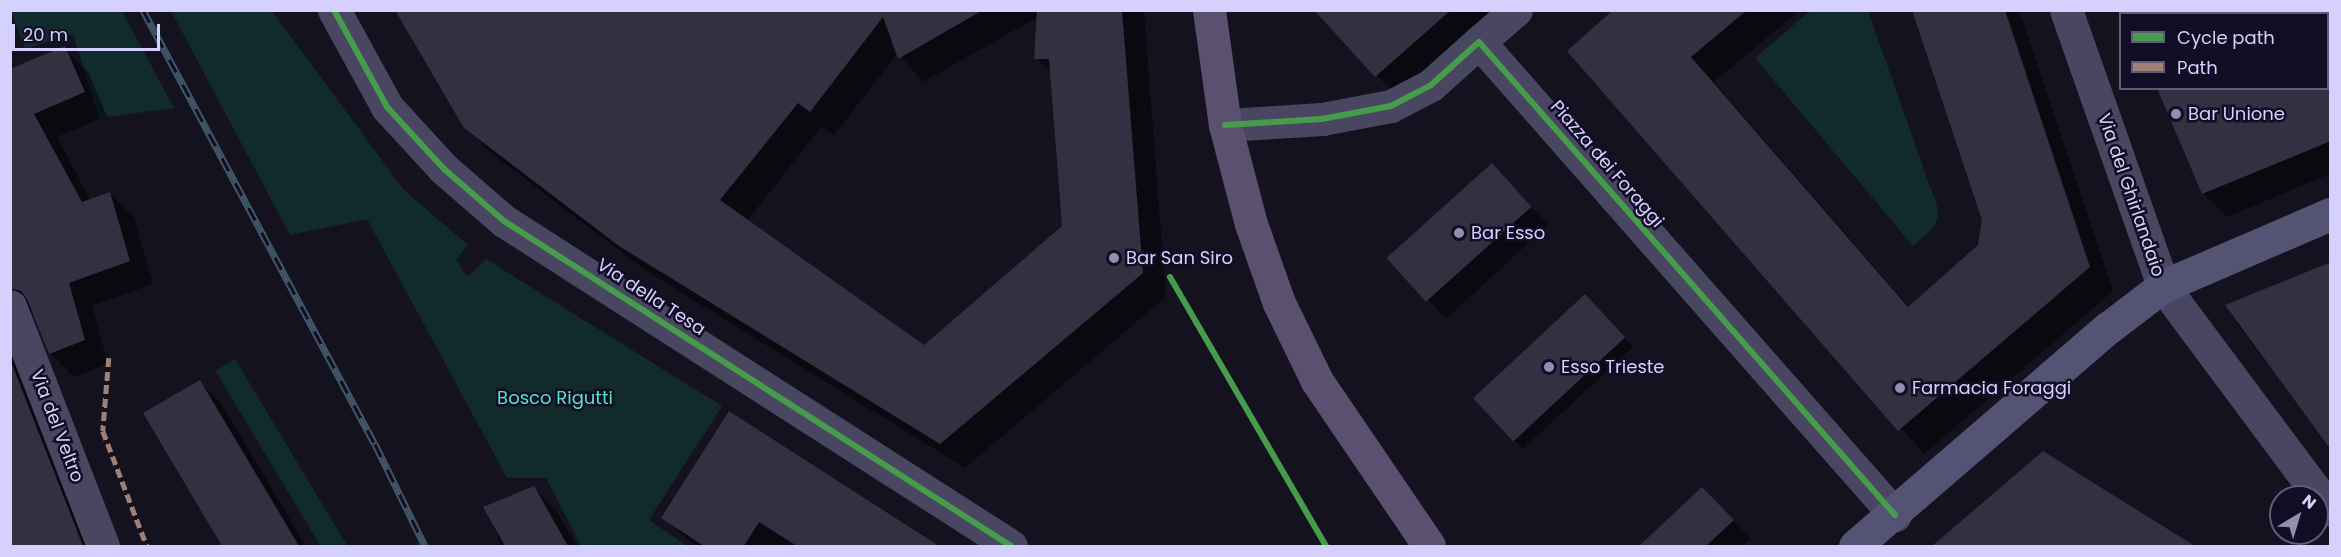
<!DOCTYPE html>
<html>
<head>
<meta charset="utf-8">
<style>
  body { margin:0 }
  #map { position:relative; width:2341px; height:557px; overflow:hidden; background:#14121f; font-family:Poppins,sans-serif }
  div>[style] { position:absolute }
  .green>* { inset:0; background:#112a2c; transform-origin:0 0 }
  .shadow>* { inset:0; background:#0007; transform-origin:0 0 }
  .building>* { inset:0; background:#323041; transform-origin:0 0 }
  .street>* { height:33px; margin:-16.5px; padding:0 16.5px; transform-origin:16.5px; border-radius:16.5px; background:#484660 }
  .secondary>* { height:33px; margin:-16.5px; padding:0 16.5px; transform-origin:16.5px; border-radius:16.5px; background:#555373 }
  .primary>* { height:33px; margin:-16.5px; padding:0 16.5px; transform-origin:16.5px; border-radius:16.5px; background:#5c5071 }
  .rail>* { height:7px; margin-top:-3.5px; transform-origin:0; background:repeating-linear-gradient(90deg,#110d24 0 14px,#415769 0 28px); box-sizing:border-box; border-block:2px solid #415769 }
  .quiet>* { height:4.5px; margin-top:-2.25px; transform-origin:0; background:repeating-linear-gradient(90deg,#9e8076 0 9px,transparent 0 13.5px) }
  .cycleway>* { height:6px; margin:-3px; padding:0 3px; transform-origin:3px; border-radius:3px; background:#469c4c }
  .dots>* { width:16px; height:16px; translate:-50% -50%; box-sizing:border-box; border:3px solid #110d24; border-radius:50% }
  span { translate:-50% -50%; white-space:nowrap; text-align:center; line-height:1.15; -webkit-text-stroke:5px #110d24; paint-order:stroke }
  .poi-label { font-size:18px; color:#d6d0ff }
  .left { translate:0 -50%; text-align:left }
  .street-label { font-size:18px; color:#d6d0ff }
  .park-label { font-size:18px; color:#55e6c2 }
  .frame { position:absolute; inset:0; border:12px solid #d6d0ff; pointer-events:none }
  .legend { position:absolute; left:2119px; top:12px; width:210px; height:78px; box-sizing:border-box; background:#110d24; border:2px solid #605b7c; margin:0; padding:8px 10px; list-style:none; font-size:18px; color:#d6d0ff }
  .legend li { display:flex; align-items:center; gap:12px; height:30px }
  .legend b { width:30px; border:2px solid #605b7c }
  .north { position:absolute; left:2269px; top:485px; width:60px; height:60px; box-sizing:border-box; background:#110d24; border:2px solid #605b7c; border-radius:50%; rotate:38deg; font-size:16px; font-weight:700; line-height:24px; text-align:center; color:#d6d0ff }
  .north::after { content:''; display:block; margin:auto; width:21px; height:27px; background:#928eb1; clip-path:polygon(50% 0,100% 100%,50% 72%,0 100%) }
  .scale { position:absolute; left:12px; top:24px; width:148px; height:27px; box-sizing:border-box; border:3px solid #d6d0ff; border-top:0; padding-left:8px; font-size:18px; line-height:21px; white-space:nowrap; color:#d6d0ff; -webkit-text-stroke:4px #110d24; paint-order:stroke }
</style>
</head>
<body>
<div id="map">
  <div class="green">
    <i style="clip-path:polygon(1811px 10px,1868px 11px,1937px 206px,1938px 217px,1933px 228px,1913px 246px,1755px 58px)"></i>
    <i style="clip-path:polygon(11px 11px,122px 11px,174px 108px,99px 118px,73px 34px,25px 49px)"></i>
    <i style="clip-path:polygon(171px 11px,272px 11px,404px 190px,468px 245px,456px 260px,467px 277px,486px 259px,722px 406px,649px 520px,687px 546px,581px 546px,546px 478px,507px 478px,367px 219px,290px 235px)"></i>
    <i style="left:235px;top:359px;width:218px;height:23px;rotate:59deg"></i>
  </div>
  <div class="shadow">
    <i style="clip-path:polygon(evenodd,397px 10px,1144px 10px,1166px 297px,965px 468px,645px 270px,490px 152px,465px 127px,397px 10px,1038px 17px,1036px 58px,1052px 74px,1063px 226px,924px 347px,747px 221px,822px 126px,834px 135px,898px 53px,923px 82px,1038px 17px)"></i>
    <i style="clip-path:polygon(1316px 10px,1503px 10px,1400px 100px)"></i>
    <i style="clip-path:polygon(1615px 10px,1800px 10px,1714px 82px,1910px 308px,1980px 246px,1984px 220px,1914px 10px,2019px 10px,2113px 291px,1924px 454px,1569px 51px)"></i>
    <i style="left:2138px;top:10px;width:127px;height:4px"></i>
    <i style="clip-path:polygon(2330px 17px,2330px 174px,2227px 217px,2203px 193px,2328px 88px)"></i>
    <i style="clip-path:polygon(64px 48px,88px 72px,107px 116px,57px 137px,91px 201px,110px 194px,134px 217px,153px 284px,92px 306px,108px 364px,74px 377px,50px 353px,32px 312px,28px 311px,97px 546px,10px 546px,10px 71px)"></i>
    <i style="clip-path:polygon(1509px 182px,1548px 225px,1446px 319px,1389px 258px)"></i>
    <i style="clip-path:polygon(1595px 306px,1633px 347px,1523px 449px,1513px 439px)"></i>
    <i style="clip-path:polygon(2227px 306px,2330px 448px,2238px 325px)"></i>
    <i style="clip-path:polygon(200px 382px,220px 402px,306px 546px,224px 546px,146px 414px)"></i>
    <i style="clip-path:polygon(730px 413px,937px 546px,695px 546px,663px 518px)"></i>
    <i style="clip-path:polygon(2043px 453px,2191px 546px,1935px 546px)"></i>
    <i style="clip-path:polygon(534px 488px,556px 510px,577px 546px,501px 546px,489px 507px)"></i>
    <i style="clip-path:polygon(1720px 506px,1751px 539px,1742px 546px,1651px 546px,1647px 542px)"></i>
  </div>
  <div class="building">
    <i style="clip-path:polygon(395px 10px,983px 10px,898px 59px,883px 17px,810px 112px,798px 103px,720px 200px,924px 345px,1062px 226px,1049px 59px,1034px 59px,1037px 10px,1122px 10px,1143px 273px,940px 444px,619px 246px,464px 128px)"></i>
    <i style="clip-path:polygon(1314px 10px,1451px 10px,1375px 77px)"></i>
    <i style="clip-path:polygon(1613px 10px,1747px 10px,1691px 57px,1908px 307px,1978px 245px,1982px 220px,1912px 10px,2005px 10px,2090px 267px,1898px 431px,1567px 51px)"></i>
    <i style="clip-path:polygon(65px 46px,85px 92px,34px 114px,82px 202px,110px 192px,130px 261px,69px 283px,85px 340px,49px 354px,27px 299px,21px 291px,10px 288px,10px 69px)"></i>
    <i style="clip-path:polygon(2157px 88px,2331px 88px,2331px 141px,2202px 194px)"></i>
    <i style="left:1492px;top:163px;width:59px;height:142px;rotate:48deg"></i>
    <i style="clip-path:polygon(2331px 262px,2331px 450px,2225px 305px)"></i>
    <i style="left:1585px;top:294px;width:59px;height:153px;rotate:47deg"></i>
    <i style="clip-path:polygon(10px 359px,83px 546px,10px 546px)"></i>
    <i style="clip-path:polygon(200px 380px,299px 546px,222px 546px,143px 413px)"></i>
    <i style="clip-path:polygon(729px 411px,802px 458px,939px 546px,797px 546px,759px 522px,744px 546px,704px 546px,661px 518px)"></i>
    <i style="clip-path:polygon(2043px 451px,2084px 477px,2195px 546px,1932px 546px)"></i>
    <i style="clip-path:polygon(534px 486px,568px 546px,505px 546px,483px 507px)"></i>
    <i style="clip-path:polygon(1702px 487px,1734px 520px,1706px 546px,1639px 546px)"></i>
  </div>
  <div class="street">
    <i style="left:334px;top:10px;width:111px;rotate:61.3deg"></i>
    <i style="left:387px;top:107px;width:84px;rotate:47.4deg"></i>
    <i style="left:444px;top:169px;width:79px;rotate:40.9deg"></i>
    <i style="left:504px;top:221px;width:602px;rotate:32.66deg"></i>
    <i style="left:2066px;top:10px;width:293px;rotate:70.6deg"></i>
    <i style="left:2163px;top:286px;width:279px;rotate:53.3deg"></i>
    <i style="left:1479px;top:42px;width:49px;rotate:-40.9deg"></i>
    <i style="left:1225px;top:125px;width:97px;rotate:-3.5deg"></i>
    <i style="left:1322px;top:119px;width:70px;rotate:-10.7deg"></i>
    <i style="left:1391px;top:106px;width:45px;rotate:-27.7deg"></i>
    <i style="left:1431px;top:85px;width:64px;rotate:-41.9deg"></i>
    <i style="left:1479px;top:42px;width:630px;rotate:48.67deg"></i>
    <i style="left:10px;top:306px;width:257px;rotate:68.8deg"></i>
  </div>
  <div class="secondary">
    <i style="left:1855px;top:546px;width:334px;rotate:-40.8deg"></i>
    <i style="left:2108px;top:328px;width:69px;rotate:-37.4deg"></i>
    <i style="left:2163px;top:286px;width:182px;rotate:-23.3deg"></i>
  </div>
  <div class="primary">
    <i style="left:1209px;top:10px;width:116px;rotate:82.1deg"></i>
    <i style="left:1225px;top:125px;width:102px;rotate:75.3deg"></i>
    <i style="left:1251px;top:224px;width:84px;rotate:70.5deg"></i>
    <i style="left:1279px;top:303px;width:87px;rotate:64deg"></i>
    <i style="left:1317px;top:381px;width:199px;rotate:55.8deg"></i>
  </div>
  <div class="rail">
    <i style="left:143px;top:10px;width:492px;rotate:61.9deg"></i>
    <i style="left:375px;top:444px;width:114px;rotate:63.9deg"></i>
  </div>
  <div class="quiet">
    <i style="left:109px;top:358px;width:73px;rotate:94.7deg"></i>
    <i style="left:103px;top:431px;width:123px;rotate:69.1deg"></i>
  </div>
  <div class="cycleway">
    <i style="left:334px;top:10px;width:111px;rotate:61.3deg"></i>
    <i style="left:387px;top:107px;width:84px;rotate:47.4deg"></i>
    <i style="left:444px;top:169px;width:79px;rotate:40.9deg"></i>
    <i style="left:504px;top:221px;width:602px;rotate:32.66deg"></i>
    <i style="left:1225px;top:125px;width:97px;rotate:-3.5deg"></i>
    <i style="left:1322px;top:119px;width:70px;rotate:-10.7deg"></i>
    <i style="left:1391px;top:106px;width:45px;rotate:-27.7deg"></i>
    <i style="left:1431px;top:85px;width:64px;rotate:-41.9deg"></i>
    <i style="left:1479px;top:42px;width:630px;rotate:48.67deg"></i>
    <i style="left:1170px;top:277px;width:311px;rotate:59.9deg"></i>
  </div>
  <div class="dots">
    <i style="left:2176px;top:114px;background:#928eb1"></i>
    <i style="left:1459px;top:233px;background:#928eb1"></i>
    <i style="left:1114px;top:258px;background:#928eb1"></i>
    <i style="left:1549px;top:367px;background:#928eb1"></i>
    <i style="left:1900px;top:388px;background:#928eb1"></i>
  </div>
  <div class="poi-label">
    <span class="left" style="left:2188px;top:114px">Bar Unione</span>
    <span class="left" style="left:1471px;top:233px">Bar Esso</span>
    <span class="left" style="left:1126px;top:258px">Bar San Siro</span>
    <span class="left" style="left:1561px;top:367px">Esso Trieste</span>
    <span class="left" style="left:1912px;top:388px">Farmacia Foraggi</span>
  </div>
  <div class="street-label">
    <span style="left:1607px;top:164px;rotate:49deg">Piazza dei Foraggi</span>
    <span style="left:2131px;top:195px;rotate:71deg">Via del Ghirlandaio</span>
    <span style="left:651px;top:297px;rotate:33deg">Via della Tesa</span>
    <span style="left:57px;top:426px;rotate:69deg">Via del Veltro</span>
  </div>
  <div class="park-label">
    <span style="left:555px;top:398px">Bosco Rigutti</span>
  </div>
  <div class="frame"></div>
  <ul class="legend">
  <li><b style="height:8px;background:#469c4c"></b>Cycle path</li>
  <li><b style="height:8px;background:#9e8076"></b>Path</li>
  </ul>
  <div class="north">N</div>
  <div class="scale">20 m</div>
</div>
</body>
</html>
